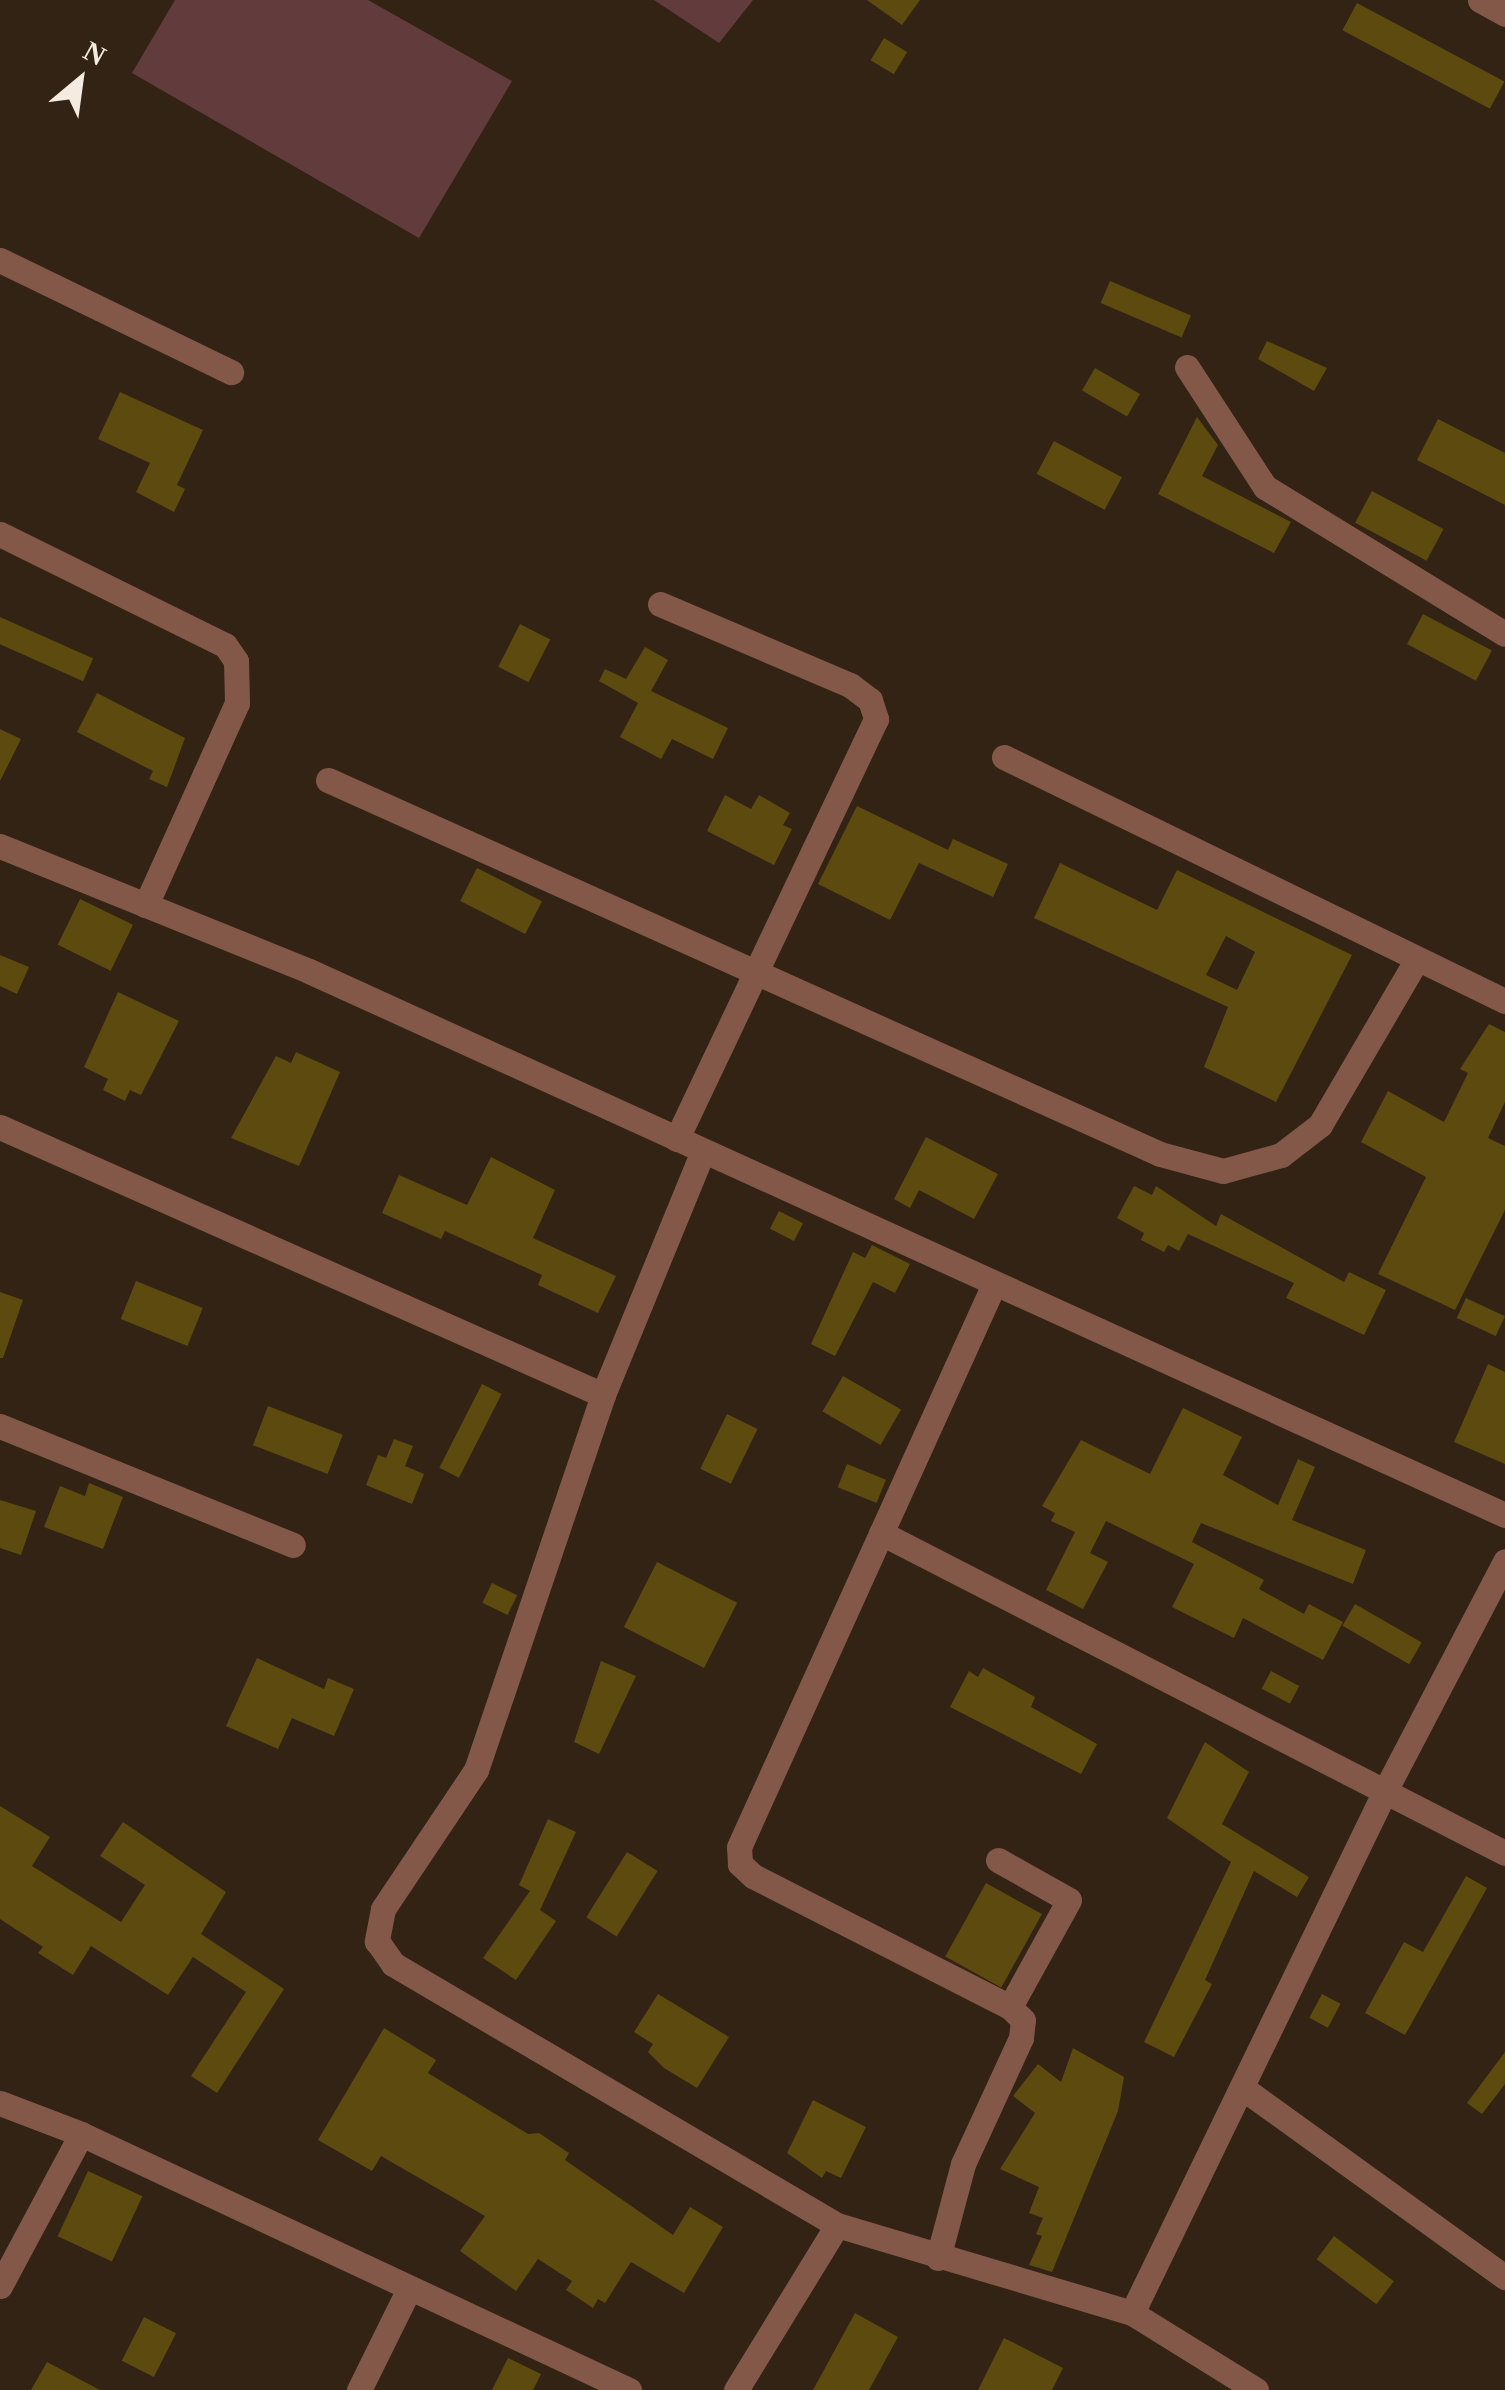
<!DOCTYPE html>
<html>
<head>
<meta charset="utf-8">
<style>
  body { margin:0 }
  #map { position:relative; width:1505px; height:2390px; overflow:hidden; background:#322314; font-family:Georgia,serif }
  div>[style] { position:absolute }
  .green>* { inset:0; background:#623c3d }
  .building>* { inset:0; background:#5d4a0f; transform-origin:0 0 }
  .street>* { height:25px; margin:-12.5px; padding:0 12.5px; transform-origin:12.5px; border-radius:12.5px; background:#835848 }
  span { translate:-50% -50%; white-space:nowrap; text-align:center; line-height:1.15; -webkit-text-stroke:8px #322314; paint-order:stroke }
  .north { position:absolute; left:30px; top:30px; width:100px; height:100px; -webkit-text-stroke:8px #322314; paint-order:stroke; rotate:29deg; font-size:28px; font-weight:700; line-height:40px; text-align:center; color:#f6ebe1 }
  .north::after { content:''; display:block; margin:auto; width:35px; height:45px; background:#f6ebe1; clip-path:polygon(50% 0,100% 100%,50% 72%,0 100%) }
</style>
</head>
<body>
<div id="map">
  <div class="green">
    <i style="clip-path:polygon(175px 0,368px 0,512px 81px,419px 238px,132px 73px)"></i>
    <i style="clip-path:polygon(654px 0,753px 0,719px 43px)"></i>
  </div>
  <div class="building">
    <i style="clip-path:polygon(867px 0,920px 0,902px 25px)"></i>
    <i style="left:1357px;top:3px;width:167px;height:31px;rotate:28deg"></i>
    <i style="left:884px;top:38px;width:27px;height:26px;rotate:31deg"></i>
    <i style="left:1110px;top:281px;width:88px;height:24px;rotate:23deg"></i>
    <i style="clip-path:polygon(1267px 341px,1327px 368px,1314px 391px,1258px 359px)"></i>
    <i style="left:1095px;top:368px;width:52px;height:26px;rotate:30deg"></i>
    <i style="clip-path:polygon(120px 392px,203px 430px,177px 485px,185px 489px,174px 512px,136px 492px,150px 463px,98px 439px)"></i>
    <i style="clip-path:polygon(1197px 417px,1218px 445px,1202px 476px,1291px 522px,1274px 553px,1158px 494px)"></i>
    <i style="clip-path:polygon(1438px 419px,1505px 453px,1505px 505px,1417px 460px)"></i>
    <i style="left:1054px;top:441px;width:77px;height:37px;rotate:28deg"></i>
    <i style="left:1372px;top:491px;width:81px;height:36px;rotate:28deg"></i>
    <i style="left:1423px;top:614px;width:78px;height:34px;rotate:28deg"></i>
    <i style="left:0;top:617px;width:102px;height:25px;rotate:24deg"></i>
    <i style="left:520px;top:624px;width:34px;height:48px;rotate:27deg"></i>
    <i style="clip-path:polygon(645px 647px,668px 660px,651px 691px,728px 728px,713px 759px,672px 739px,661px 759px,620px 737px,638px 703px,599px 681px,605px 669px,626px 679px)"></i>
    <i style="clip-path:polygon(97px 693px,185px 738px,167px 787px,149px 779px,153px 771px,77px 732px)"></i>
    <i style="clip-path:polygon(0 729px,21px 739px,0 781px)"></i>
    <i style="clip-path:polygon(725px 795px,751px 809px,759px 795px,790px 813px,783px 825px,792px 829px,774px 865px,707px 831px)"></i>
    <i style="clip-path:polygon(857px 806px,948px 850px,953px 839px,1008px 864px,993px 897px,919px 863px,890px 920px,818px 884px)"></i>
    <i style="clip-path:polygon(evenodd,1060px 863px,1157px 910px,1177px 870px,1352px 955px,1276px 1102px,1204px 1067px,1228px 1007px,1034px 918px,1060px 863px,1226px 936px,1255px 952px,1237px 990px,1206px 975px,1226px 936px)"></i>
    <i style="left:477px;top:868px;width:73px;height:37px;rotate:27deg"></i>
    <i style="left:80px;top:899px;width:59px;height:51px;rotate:26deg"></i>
    <i style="clip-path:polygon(0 955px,29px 967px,17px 994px,0 986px)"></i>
    <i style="clip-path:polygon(118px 992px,179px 1021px,141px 1095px,130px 1090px,125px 1101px,103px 1090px,108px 1079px,84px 1067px)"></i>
    <i style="clip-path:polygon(1489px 1024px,1505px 1032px,1505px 1102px,1488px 1138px,1505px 1146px,1505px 1210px,1455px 1310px,1378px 1274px,1426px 1177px,1361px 1142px,1388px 1091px,1444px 1122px,1468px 1073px,1460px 1069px)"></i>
    <i style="clip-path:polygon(296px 1052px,340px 1072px,299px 1166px,231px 1138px,276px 1056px,291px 1063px)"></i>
    <i style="clip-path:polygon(926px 1137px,998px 1174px,974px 1219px,919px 1190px,910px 1208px,894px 1199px)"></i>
    <i style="clip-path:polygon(491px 1157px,555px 1190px,533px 1238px,616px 1276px,598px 1313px,538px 1285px,542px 1275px,445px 1231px,441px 1239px,382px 1213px,399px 1175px,467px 1205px)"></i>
    <i style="clip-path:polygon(1134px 1186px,1152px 1195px,1156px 1186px,1216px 1226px,1221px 1214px,1344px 1282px,1349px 1272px,1386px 1290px,1364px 1335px,1286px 1298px,1294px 1283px,1188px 1234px,1179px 1251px,1168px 1245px,1164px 1252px,1141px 1240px,1144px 1233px,1117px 1218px)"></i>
    <i style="left:779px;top:1211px;width:27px;height:20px;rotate:27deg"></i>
    <i style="clip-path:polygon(872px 1245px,910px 1264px,895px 1293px,873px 1282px,835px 1356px,811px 1344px,853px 1252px,865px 1258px)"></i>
    <i style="left:136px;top:1281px;width:72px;height:41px;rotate:22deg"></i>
    <i style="clip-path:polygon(0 1292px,23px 1300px,3px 1358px,0 1358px)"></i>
    <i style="left:1466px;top:1298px;width:43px;height:22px;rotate:25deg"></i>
    <i style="clip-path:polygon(1488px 1364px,1505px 1372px,1505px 1464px,1454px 1442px)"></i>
    <i style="left:843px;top:1376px;width:67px;height:41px;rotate:30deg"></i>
    <i style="left:482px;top:1384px;width:22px;height:94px;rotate:27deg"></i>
    <i style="left:268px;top:1406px;width:80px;height:42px;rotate:21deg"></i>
    <i style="clip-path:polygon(1183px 1408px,1242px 1437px,1223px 1475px,1278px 1505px,1298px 1459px,1315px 1467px,1292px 1520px,1366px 1550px,1353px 1584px,1201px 1523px,1192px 1542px,1264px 1580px,1259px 1589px,1304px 1614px,1309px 1604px,1343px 1622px,1323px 1660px,1243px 1618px,1234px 1638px,1172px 1607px,1194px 1564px,1106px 1521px,1090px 1553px,1108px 1562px,1083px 1609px,1046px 1590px,1075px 1532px,1051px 1521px,1055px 1513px,1042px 1506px,1081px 1440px,1150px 1474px)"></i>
    <i style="left:727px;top:1414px;width:34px;height:61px;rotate:26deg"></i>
    <i style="clip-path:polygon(394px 1439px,413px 1446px,405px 1466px,424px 1474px,412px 1504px,366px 1485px,378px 1455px,386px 1458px)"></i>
    <i style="left:847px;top:1464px;width:42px;height:25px;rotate:22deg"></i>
    <i style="clip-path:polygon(89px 1483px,123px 1497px,103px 1549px,44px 1527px,60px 1486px,85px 1496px)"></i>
    <i style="clip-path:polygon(0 1500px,36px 1511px,21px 1555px,0 1548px)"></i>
    <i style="left:657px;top:1562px;width:90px;height:73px;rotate:27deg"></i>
    <i style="left:492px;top:1583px;width:28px;height:22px;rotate:26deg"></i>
    <i style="left:1355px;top:1604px;width:77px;height:25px;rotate:30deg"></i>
    <i style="clip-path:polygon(257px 1658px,324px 1689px,328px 1678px,354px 1689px,334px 1736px,292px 1718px,278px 1749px,226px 1726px)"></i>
    <i style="clip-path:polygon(601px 1661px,636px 1676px,599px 1754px,574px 1742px)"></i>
    <i style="clip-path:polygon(983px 1668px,1035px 1697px,1031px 1707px,1097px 1744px,1081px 1774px,950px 1707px,969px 1671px,978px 1677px)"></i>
    <i style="left:1271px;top:1671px;width:32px;height:20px;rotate:28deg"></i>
    <i style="clip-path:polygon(1205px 1742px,1249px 1772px,1222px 1824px,1309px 1877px,1297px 1897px,1254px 1871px,1205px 1980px,1212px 1984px,1174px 2057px,1144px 2042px,1231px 1862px,1167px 1818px)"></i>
    <i style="clip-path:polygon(0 1806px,50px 1837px,32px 1866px,121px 1922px,145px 1885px,100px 1856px,123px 1822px,226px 1892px,201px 1934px,284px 1989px,217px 2093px,191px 2076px,246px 1992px,193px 1957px,168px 1995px,91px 1946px,73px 1975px,38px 1953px,43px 1947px,0 1919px)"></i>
    <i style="clip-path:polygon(548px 1819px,576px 1832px,540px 1910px,556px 1921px,516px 1980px,483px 1958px,530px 1891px,519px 1885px)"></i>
    <i style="left:627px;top:1852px;width:36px;height:77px;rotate:32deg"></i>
    <i style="clip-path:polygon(1466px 1876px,1487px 1888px,1405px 2035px,1365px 2013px,1404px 1942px,1423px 1952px)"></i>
    <i style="left:986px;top:1883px;width:64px;height:84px;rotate:29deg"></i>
    <i style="clip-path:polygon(658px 1994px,729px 2037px,697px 2088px,664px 2068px,648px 2052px,653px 2044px,634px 2032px)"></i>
    <i style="left:1322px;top:1994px;width:21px;height:27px;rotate:28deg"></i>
    <i style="clip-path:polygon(384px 2028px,436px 2060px,428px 2073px,528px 2134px,539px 2133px,569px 2153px,565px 2160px,673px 2235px,690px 2207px,723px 2227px,684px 2293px,631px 2262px,605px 2303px,598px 2299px,593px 2308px,566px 2290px,572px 2281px,538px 2259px,516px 2291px,460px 2251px,485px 2216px,381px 2156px,372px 2171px,318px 2140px)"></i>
    <i style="clip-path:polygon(1073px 2048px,1124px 2077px,1118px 2111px,1052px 2272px,1029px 2265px,1042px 2236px,1036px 2234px,1043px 2218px,1029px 2213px,1039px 2187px,1000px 2169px,1035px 2113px,1013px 2096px,1038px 2064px,1061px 2082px)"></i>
    <i style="clip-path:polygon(1505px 2052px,1505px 2084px,1482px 2114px,1467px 2103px)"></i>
    <i style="clip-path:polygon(813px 2100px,866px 2127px,841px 2178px,826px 2171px,822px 2178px,787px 2153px)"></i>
    <i style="left:88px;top:2171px;width:60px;height:72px;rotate:25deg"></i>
    <i style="left:1334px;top:2236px;width:75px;height:29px;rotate:37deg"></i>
    <i style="clip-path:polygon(855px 2313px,898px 2337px,869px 2390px,813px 2390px)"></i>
    <i style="left:144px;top:2317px;width:36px;height:49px;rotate:27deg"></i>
    <i style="clip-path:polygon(1004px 2338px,1063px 2368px,1052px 2390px,978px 2390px)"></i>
    <i style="clip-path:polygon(508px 2358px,541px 2374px,533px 2390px,492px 2390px)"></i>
    <i style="clip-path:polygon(47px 2362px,100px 2390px,31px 2390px)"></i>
  </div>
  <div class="street">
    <i style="left:1480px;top:0;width:29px;rotate:29deg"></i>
    <i style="left:0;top:260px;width:257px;rotate:25.9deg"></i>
    <i style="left:1187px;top:367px;width:143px;rotate:57deg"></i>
    <i style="left:1265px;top:487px;width:281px;rotate:31.5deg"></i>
    <i style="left:0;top:534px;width:251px;rotate:26.3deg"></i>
    <i style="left:225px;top:645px;width:19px;rotate:55deg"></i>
    <i style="left:236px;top:661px;width:42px;rotate:88.6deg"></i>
    <i style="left:237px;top:703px;width:222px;rotate:114.3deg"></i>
    <i style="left:660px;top:604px;width:207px;rotate:23.1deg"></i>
    <i style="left:850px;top:685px;width:25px;rotate:37deg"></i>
    <i style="left:870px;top:700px;width:20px;rotate:72deg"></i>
    <i style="left:876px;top:719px;width:465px;rotate:115.4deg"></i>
    <i style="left:1004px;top:757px;width:557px;rotate:25.97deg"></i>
    <i style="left:328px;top:780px;width:912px;rotate:24.2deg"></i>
    <i style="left:1160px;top:1154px;width:65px;rotate:15.1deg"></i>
    <i style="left:1223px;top:1171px;width:60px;rotate:-15.4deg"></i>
    <i style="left:1281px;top:1155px;width:49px;rotate:-37.6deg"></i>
    <i style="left:1320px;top:1125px;width:190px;rotate:-59.7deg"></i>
    <i style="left:0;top:846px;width:333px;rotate:22deg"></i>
    <i style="left:309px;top:971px;width:1314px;rotate:24.46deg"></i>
    <i style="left:0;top:1127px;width:660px;rotate:23.96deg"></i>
    <i style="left:703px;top:1151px;width:264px;rotate:112.3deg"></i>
    <i style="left:603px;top:1395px;width:396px;rotate:108.7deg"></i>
    <i style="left:476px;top:1770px;width:167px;rotate:123.8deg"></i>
    <i style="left:383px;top:1909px;width:33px;rotate:101deg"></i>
    <i style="left:377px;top:1941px;width:28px;rotate:55deg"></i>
    <i style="left:393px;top:1964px;width:515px;rotate:30.45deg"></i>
    <i style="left:837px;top:2225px;width:308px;rotate:16.6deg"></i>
    <i style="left:1132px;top:2313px;width:146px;rotate:31.8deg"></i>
    <i style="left:0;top:1426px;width:316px;rotate:22.1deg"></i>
    <i style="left:881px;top:1533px;width:701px;rotate:27.15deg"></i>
    <i style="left:998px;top:1860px;width:81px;rotate:29.4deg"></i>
    <i style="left:1069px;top:1900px;width:122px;rotate:118.9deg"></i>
    <i style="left:1244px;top:2089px;width:322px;rotate:35.8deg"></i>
    <i style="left:0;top:2103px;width:87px;rotate:20.9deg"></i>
    <i style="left:81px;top:2134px;width:605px;rotate:25.04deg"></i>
    <i style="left:938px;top:2258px;width:97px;rotate:-75.1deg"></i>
    <i style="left:963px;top:2164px;width:139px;rotate:-65.3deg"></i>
    <i style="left:1021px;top:2038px;width:18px;rotate:-84deg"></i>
    <i style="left:1023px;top:2020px;width:18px;rotate:-135deg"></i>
    <i style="left:1010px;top:2007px;width:288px;rotate:-153deg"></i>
    <i style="left:753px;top:1876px;width:18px;rotate:-137deg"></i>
    <i style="left:740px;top:1864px;width:17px;rotate:-93deg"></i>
    <i style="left:739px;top:1847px;width:618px;rotate:-65.63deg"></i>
    <i style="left:0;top:2286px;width:172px;rotate:-61.9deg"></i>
    <i style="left:1132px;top:2313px;width:582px;rotate:-64.14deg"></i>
    <i style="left:1386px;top:1789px;width:257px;rotate:-62.4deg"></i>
    <i style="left:359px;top:2390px;width:113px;rotate:-63.7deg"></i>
    <i style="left:736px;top:2390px;width:193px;rotate:-58.5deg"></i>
  </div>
  <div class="north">N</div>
</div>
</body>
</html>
